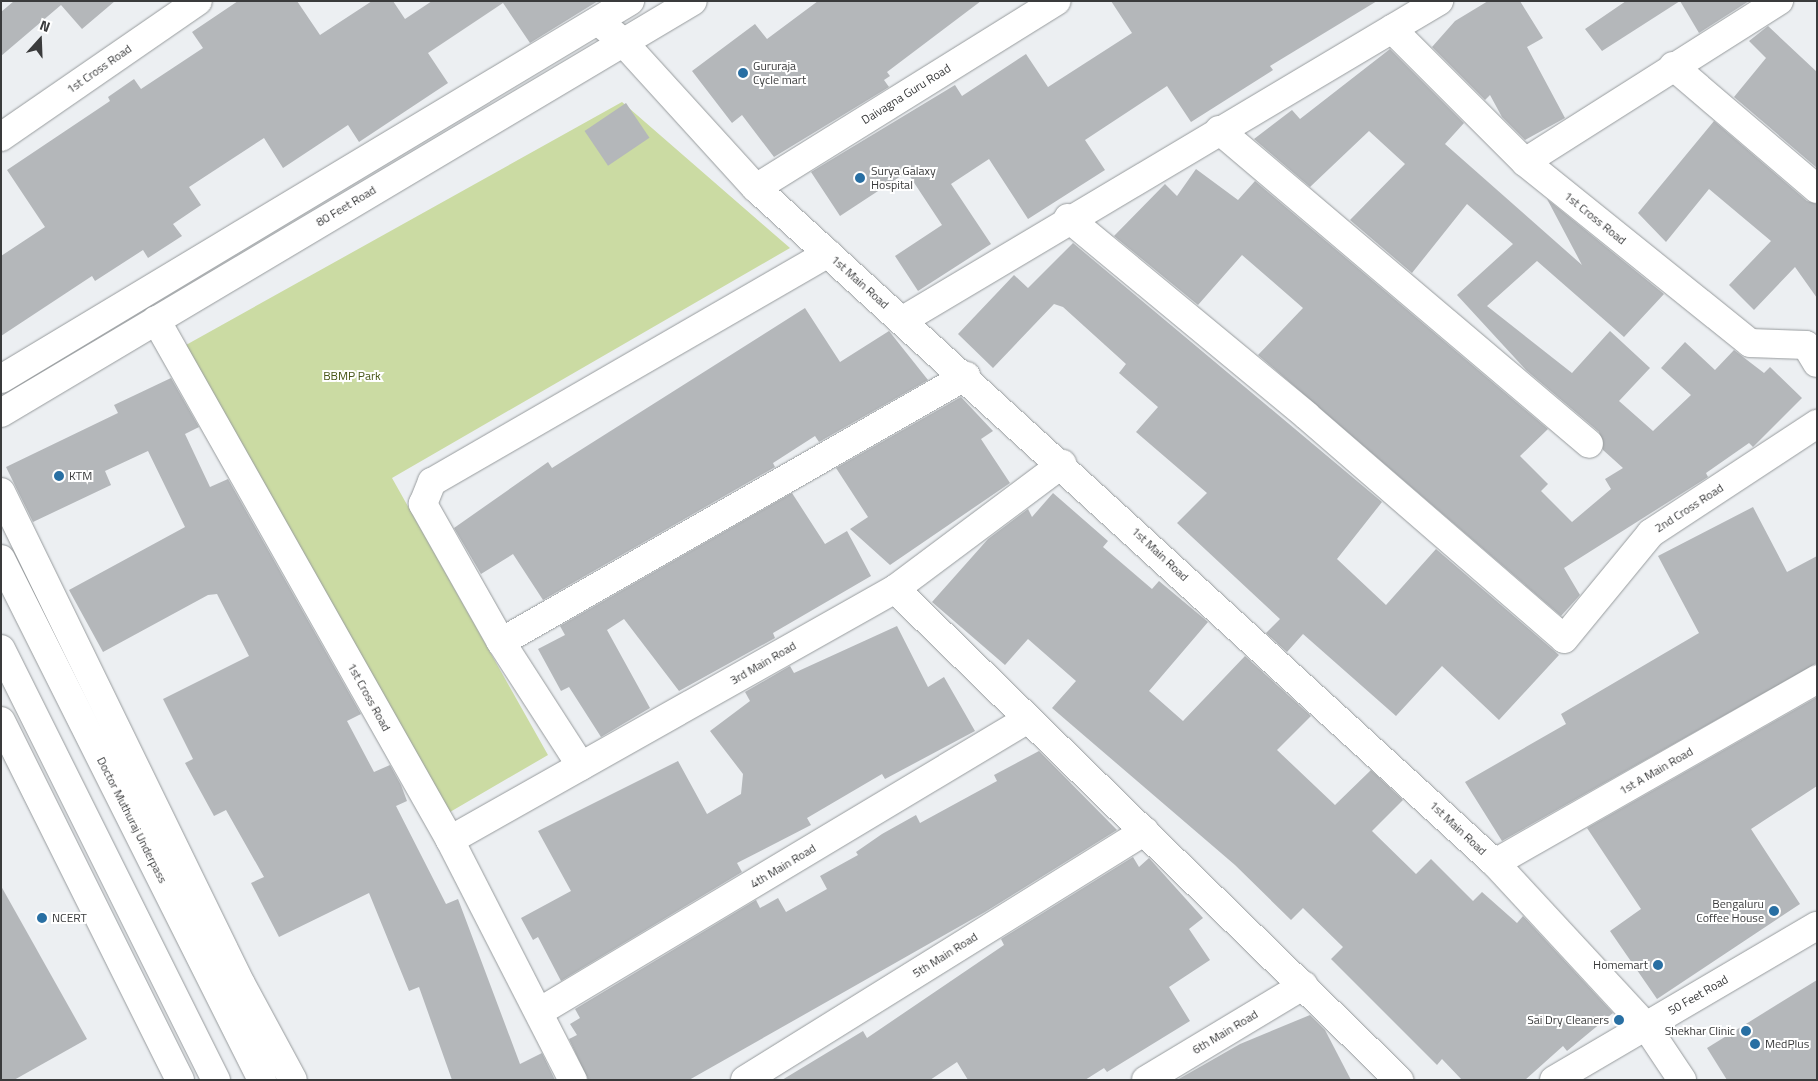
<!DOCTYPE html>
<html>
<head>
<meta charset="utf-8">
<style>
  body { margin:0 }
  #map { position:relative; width:1818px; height:1081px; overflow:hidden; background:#eceff2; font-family:"Titillium Web",sans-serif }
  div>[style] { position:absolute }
  .green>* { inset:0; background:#cbdba3 }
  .building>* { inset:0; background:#b4b7ba; transform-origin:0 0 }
  .roads { filter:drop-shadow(0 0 1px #979b9d) drop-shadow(0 0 1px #979b9d) }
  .minor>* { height:28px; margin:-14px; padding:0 14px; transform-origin:14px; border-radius:14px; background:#fff }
  .tertiary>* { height:28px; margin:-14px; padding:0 14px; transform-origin:14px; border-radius:14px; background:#fff }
  .secondary>* { height:28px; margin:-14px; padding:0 14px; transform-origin:14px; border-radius:14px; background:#fff }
  .trunk>* { height:28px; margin:-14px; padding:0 14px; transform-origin:14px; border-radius:14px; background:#fff }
  .dots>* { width:14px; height:14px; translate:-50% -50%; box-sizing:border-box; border:2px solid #fff; border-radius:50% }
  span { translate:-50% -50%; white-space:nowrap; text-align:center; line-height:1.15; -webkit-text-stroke:4px #fff; paint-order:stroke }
  .poi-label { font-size:12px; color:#3a3b3c }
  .left { translate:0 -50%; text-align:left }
  .right { translate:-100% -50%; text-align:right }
  .street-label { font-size:12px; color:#3a3b3c }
  .park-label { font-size:12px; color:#485618 }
  .frame { position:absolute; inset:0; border:2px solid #3a3b3c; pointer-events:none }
  .north { position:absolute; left:15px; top:15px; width:50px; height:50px; -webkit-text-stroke:4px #fff; paint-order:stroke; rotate:20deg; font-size:14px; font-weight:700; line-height:20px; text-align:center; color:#3a3b3c }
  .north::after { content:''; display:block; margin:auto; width:18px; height:22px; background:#3a3b3c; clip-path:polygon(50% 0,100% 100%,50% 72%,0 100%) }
</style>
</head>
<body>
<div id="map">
  <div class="green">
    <i style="clip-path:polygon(622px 102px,790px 248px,392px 478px,548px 755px,450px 812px,186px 345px)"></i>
  </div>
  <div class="building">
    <i style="clip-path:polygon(14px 1px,115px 1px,82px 29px,61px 5px,1px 56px,1px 12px)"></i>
    <i style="clip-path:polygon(238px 1px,297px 1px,320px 35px,372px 1px,393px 1px,405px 19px,432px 1px,598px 1px,530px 43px,503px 3px,428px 53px,448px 83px,359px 142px,348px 125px,283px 168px,264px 138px,189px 187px,201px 205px,173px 224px,182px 236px,148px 258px,143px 250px,95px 281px,92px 276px,1px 336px,1px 256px,45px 227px,7px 170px,110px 101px,108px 97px,134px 79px,141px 89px,203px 48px,192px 32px)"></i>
    <i style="clip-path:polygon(818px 1px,981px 1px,887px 72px,890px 76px,884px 80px,889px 87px,774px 157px,742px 115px,732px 123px,692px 71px,755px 24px,767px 39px)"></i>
    <i style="clip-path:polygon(1111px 1px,1377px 1px,1270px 66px,1273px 70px,1191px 122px,1167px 86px,1085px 140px,1105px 170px,1028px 219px,989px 159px,951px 184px,991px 244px,918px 291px,895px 256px,942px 225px,907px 172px,840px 216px,811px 172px,955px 85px,962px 96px,1026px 54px,1048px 87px,1132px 33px)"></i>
    <i style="clip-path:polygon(1488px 1px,1520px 1px,1543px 38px,1527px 47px,1565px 118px,1525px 140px,1502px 117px,1490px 95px,1485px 100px,1432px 47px,1455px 21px)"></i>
    <i style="clip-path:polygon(1626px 1px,1749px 1px,1699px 33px,1680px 1px,1602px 51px,1585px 29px)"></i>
    <i style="clip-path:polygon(1768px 26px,1817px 72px,1817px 168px,1734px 97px,1766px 58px,1749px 41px)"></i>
    <i style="clip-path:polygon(1390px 49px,1464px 123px,1445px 144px,1582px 265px,1547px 199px,1664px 294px,1624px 337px,1537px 261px,1487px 306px,1572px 373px,1610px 331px,1650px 368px,1619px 401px,1653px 431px,1691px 395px,1661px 368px,1685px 342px,1715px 370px,1734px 350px,1764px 373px,1770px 367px,1802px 398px,1753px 447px,1749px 443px,1706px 473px,1708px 477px,1564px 568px,1580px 595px,1561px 616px,1258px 355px,1303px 308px,1242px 255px,1198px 305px,1114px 236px,1165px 184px,1177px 196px,1196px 169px,1238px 200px,1255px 181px,1548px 429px,1520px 456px,1548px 484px,1541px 491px,1572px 522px,1611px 489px,1605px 479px,1623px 468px,1603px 450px,1599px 432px,1526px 370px,1457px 295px,1513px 244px,1467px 204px,1412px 273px,1350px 220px,1405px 164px,1369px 131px,1310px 187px,1254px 139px,1292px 110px,1300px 119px)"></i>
    <i style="left:626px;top:103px;width:42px;height:50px;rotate:56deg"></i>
    <i style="clip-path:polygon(1714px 121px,1807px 201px,1817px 204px,1817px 298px,1795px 267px,1754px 310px,1729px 285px,1771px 241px,1709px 189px,1666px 242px,1638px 213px)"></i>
    <i style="clip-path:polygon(1073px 243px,1382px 502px,1337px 559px,1386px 605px,1436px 549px,1559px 655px,1499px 720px,1442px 666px,1396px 716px,1303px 634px,1287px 652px,1266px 633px,1280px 619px,1177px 523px,1207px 493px,1136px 432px,1158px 407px,1119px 373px,1126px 364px,1063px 307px,1054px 304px,993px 368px,958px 334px,1014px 275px,1028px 288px)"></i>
    <i style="clip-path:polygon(805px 308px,840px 362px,889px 331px,928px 380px,819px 442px,815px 436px,773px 463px,775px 467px,543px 600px,513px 554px,481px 574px,454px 528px,548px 462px,552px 468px)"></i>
    <i style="clip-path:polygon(171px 378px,199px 427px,185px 434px,210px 487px,228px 479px,361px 714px,347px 721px,374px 772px,390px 765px,401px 785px,407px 801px,396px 806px,446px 904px,458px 899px,520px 1064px,542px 1053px,555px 1080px,452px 1080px,419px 987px,409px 991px,369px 893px,279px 937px,251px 883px,264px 877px,226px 810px,214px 816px,185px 763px,193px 759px,163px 699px,249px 656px,217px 594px,208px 595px,103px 652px,69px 590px,185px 527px,148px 451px,105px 471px,111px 485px,33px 522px,6px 467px,118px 413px,114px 405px)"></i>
    <i style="clip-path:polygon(961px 397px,993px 431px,981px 439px,1010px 483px,890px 565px,850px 529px,868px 517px,836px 468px)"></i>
    <i style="clip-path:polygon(792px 493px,825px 544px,847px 531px,871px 576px,773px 633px,775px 638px,679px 691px,624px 619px,607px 630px,650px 708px,601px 737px,569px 687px,561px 691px,538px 649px,565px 635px,560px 626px)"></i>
    <i style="clip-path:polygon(1053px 493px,1108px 541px,1103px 547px,1152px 589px,1159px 581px,1208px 622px,1149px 691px,1183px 721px,1245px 656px,1311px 716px,1277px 750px,1335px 805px,1371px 770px,1403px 800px,1372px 831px,1416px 874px,1431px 859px,1473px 901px,1482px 892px,1517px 923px,1523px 916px,1613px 1013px,1567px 1051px,1563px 1046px,1525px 1080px,1462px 1080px,1442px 1059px,1437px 1065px,1331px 959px,1343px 947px,1303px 908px,1291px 920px,1235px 865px,1052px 708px,1076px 681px,1028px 639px,1005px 665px,932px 602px,988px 539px,1028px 509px,1032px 517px)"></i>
    <i style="clip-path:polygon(1753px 507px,1787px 572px,1817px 556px,1817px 663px,1502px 841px,1465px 782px,1566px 724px,1561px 714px,1699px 633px,1658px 556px)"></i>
    <i style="clip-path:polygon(897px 626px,928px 687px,944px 677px,975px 731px,885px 779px,882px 774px,807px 818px,811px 825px,737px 863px,742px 872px,561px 981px,538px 937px,533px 940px,521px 918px,571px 891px,538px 831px,678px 761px,707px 814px,741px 794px,743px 774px,710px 731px,750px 701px,745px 692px,790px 666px,794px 673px)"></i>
    <i style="clip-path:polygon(1817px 697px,1817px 786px,1751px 829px,1800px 904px,1657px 999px,1610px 931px,1641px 909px,1587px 828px)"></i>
    <i style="clip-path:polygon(1039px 751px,1117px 830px,985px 912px,689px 1080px,588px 1080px,569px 1039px,577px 1035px,570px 1024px,580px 1018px,575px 1009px,756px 900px,760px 908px,778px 898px,786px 912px,827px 889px,820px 876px,858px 855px,856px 852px,882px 834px,916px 815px,920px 823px,997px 781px,994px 775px)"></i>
    <i style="clip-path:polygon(1133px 857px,1139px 867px,1149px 858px,1203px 918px,1189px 929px,1210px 960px,1169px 987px,1190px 1021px,1107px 1072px,1104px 1068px,1085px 1080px,968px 1080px,957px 1062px,930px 1080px,782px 1080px,863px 1031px,867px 1038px,1004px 945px,1001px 939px)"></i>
    <i style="clip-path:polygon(1px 886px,87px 1039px,14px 1080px,1px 1080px)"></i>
    <i style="clip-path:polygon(1817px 980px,1817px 1080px,1727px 1080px,1707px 1048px)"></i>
    <i style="clip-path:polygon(1310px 1015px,1325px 1030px,1351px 1080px,1177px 1080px,1240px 1044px)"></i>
  </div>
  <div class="roads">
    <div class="minor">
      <i style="left:1392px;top:29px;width:188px;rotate:45deg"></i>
      <i style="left:1525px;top:162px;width:289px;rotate:38.8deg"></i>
      <i style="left:1750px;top:343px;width:56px;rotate:2deg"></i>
      <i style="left:1806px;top:345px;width:21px;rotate:59deg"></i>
      <i style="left:1673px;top:66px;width:189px;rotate:40.5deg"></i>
      <i style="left:1219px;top:130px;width:485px;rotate:40.3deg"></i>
      <i style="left:1px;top:137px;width:239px;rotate:-34.6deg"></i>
      <i style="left:1525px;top:162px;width:301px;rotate:-32.4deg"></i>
      <i style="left:756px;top:188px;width:354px;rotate:-31.9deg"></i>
      <i style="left:1068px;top:218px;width:310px;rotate:39.6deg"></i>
      <i style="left:1307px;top:416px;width:340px;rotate:40.9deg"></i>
      <i style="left:1564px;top:639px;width:137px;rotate:-50.6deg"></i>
      <i style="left:1651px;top:533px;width:199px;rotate:-33.3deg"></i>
      <i style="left:156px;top:320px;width:597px;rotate:60.52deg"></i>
      <i style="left:450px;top:840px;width:270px;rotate:62.9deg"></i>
      <i style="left:903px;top:320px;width:624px;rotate:-30.76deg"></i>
      <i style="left:895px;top:589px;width:704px;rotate:44.25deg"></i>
      <i style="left:501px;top:642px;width:536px;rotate:-29.77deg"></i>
      <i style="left:581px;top:766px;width:148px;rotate:-122.8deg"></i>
      <i style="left:501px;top:642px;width:159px;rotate:-119.5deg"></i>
      <i style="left:423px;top:504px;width:24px;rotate:-68deg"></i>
      <i style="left:432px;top:482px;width:457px;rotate:-30deg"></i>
      <i style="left:450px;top:840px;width:511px;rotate:-29.42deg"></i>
      <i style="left:895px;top:589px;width:209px;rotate:-36.8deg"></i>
      <i style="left:1495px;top:863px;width:371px;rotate:-29.7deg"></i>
      <i style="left:539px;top:1012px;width:570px;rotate:-30.93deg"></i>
      <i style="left:745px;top:1080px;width:471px;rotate:-31.9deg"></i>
      <i style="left:1146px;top:1080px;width:184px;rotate:-31deg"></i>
    </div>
    <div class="tertiary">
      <i style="left:598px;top:21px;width:33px;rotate:40deg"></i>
      <i style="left:623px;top:42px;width:197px;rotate:47.7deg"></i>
      <i style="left:756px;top:188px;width:1001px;rotate:42.41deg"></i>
      <i style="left:1495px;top:863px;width:222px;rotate:47.2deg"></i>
      <i style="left:1646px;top:1026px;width:65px;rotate:56.3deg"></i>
      <i style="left:1px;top:492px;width:547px;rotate:64deg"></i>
      <i style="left:241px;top:984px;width:109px;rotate:61.6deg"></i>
      <i style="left:1px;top:721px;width:401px;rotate:63.5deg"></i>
      <i style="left:1554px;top:1080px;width:305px;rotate:-30.4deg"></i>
    </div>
    <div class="secondary">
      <i style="left:1px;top:379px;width:734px;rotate:-31deg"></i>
      <i style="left:1px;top:413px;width:805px;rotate:-30.77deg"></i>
    </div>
    <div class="trunk">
      <i style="left:1px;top:559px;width:583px;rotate:63.39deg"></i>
      <i style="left:1px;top:649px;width:482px;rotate:63.5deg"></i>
    </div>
  </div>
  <div class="dots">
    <i style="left:743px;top:73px;background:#286fa3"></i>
    <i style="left:860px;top:178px;background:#286fa3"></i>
    <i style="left:59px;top:476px;background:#286fa3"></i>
    <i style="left:1774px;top:911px;background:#286fa3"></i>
    <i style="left:42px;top:918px;background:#286fa3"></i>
    <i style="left:1658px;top:965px;background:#286fa3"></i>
    <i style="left:1619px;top:1020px;background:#286fa3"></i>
    <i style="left:1746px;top:1031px;background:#286fa3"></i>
    <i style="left:1755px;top:1044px;background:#286fa3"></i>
  </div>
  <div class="poi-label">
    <span class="left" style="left:753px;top:73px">Gururaja<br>Cycle mart</span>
    <span class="left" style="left:871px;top:178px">Surya Galaxy<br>Hospital</span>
    <span class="left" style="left:69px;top:476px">KTM</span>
    <span class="right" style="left:1764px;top:911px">Bengaluru<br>Coffee House</span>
    <span class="left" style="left:52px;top:918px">NCERT</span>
    <span class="right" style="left:1648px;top:965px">Homemart</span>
    <span class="right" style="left:1609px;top:1020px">Sai Dry Cleaners</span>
    <span class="right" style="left:1735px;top:1031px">Shekhar Clinic</span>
    <span class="left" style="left:1765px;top:1044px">MedPlus</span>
  </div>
  <div class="street-label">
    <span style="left:99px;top:69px;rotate:-35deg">1st Cross Road</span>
    <span style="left:906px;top:94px;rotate:-32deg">Daivagna Guru Road</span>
    <span style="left:346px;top:206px;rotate:-31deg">80 Feet Road</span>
    <span style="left:1595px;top:218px;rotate:39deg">1st Cross Road</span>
    <span style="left:860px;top:282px;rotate:42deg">1st Main Road</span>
    <span style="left:1689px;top:508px;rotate:-33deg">2nd Cross Road</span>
    <span style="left:1160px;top:554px;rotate:43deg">1st Main Road</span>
    <span style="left:763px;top:663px;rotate:-30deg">3rd Main Road</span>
    <span style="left:369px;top:697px;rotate:61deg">1st Cross Road</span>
    <span style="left:1656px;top:771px;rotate:-30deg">1st A Main Road</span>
    <span style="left:132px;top:820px;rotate:63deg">Doctor Muthuraj Underpass</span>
    <span style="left:1458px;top:828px;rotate:43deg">1st Main Road</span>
    <span style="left:783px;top:866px;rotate:-31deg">4th Main Road</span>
    <span style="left:945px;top:955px;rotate:-32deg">5th Main Road</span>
    <span style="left:1698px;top:995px;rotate:-30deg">50 Feet Road</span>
    <span style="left:1225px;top:1032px;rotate:-31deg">6th Main Road</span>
  </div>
  <div class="park-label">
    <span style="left:352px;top:376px">BBMP Park</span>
  </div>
  <div class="frame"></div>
  <div class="north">N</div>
</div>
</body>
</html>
